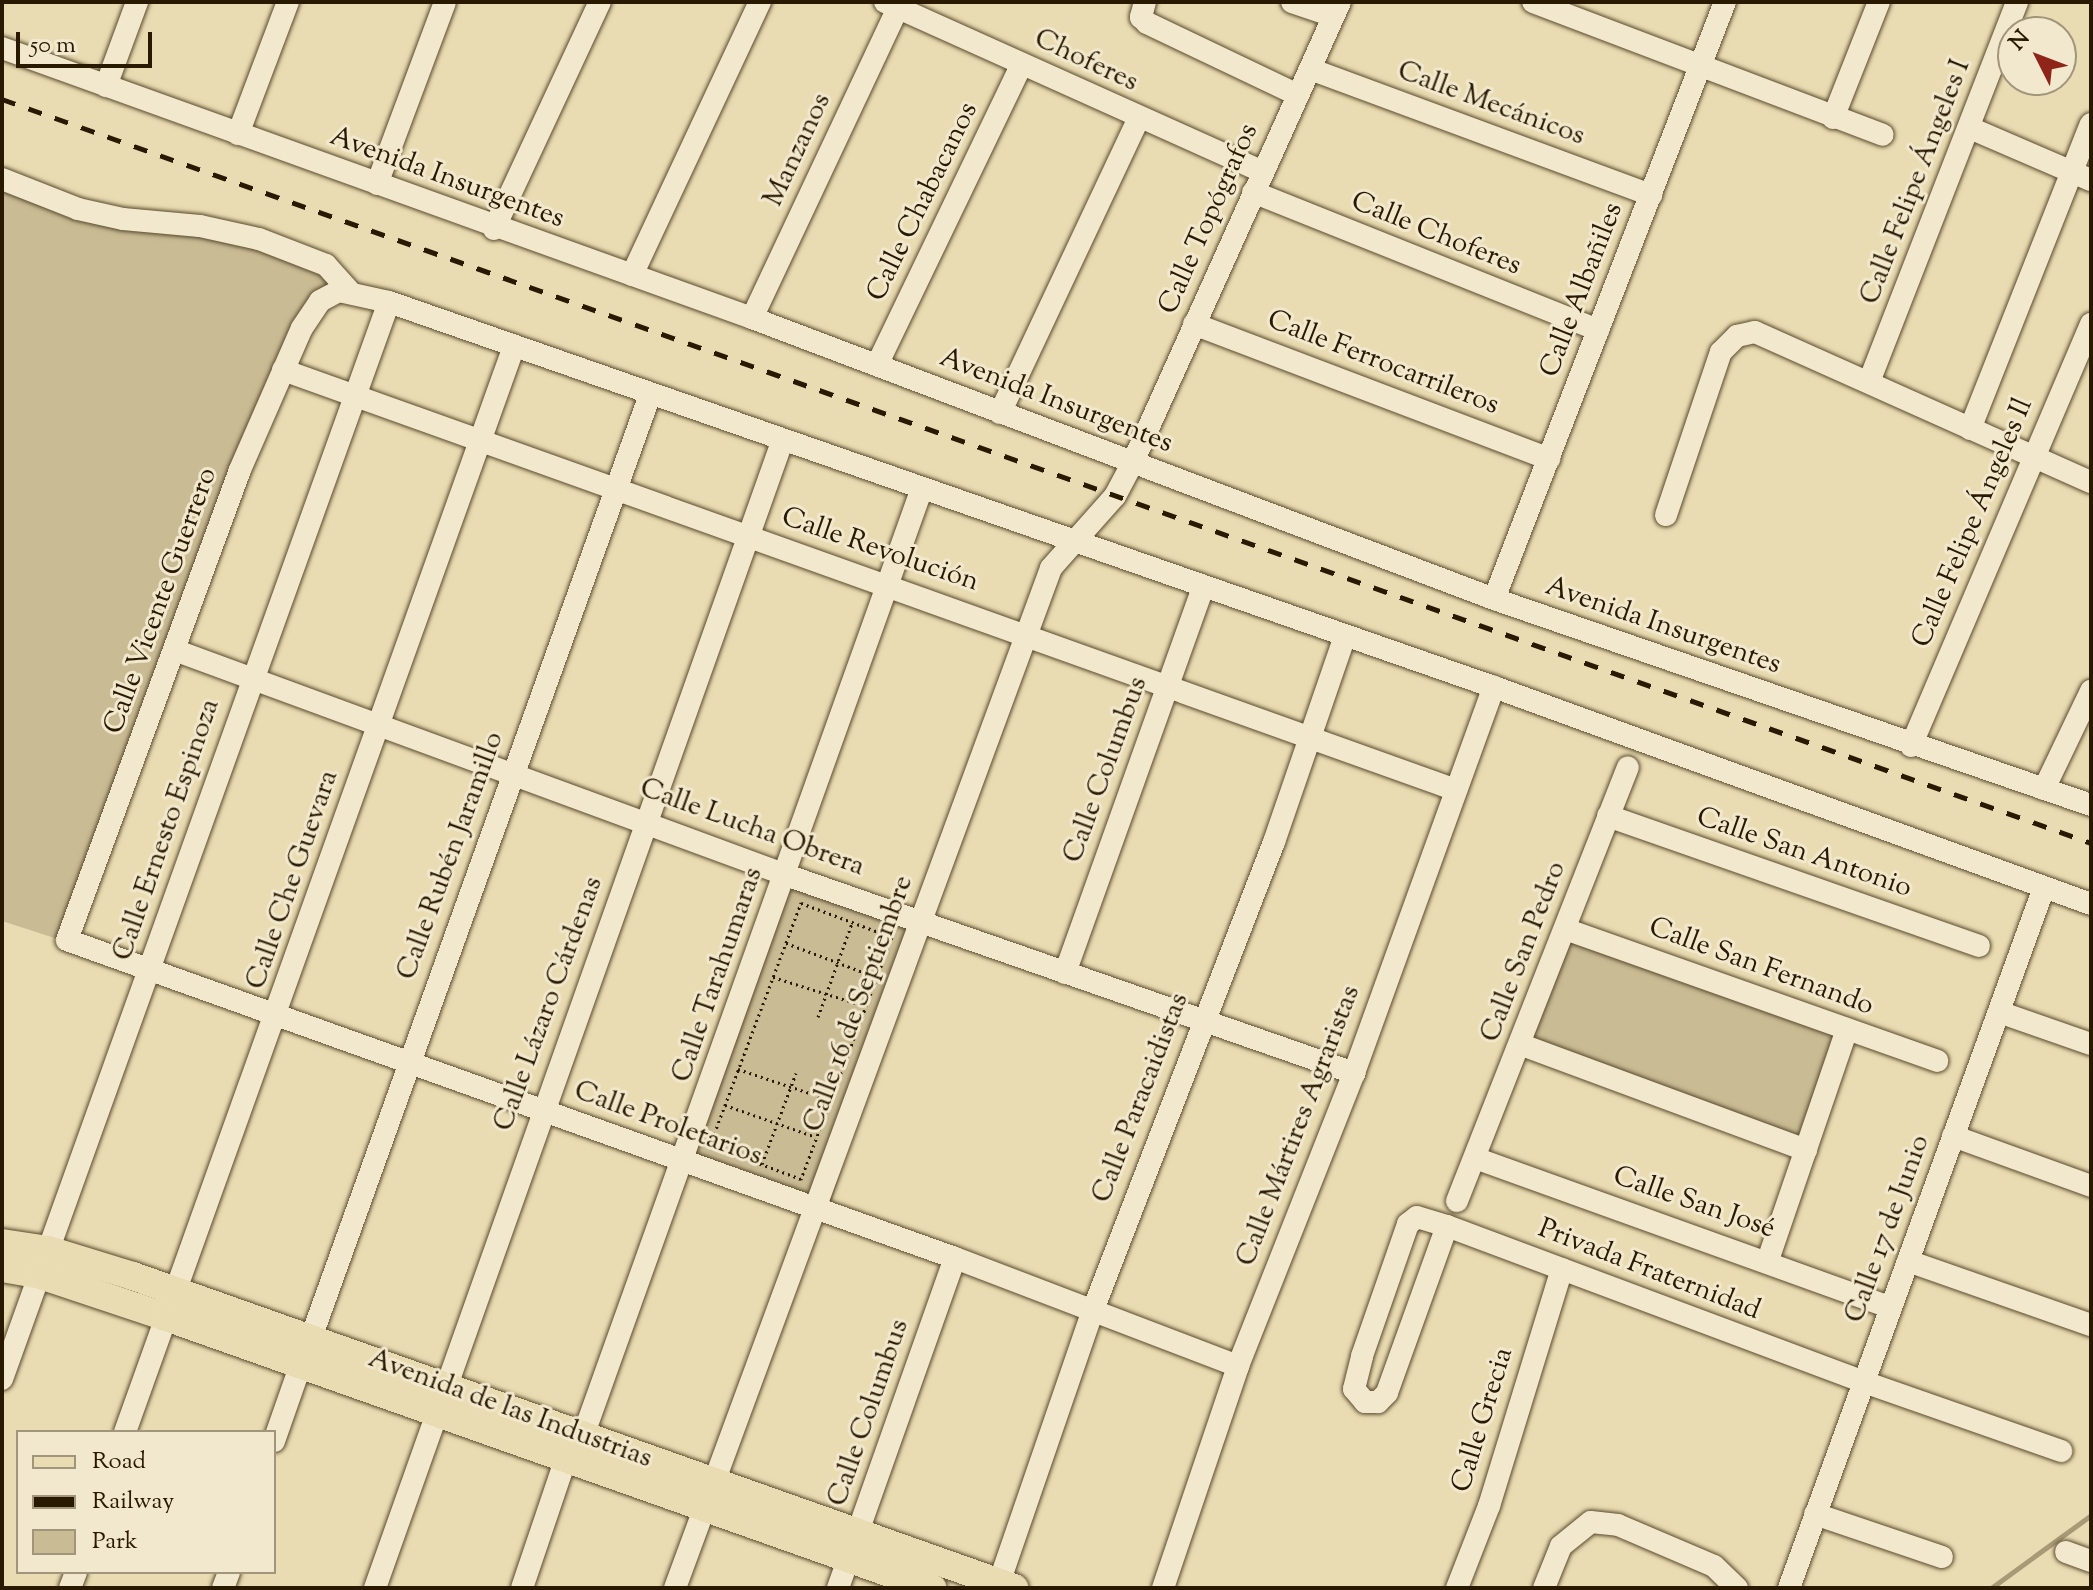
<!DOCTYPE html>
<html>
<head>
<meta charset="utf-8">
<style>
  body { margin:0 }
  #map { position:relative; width:2093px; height:1590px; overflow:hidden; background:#eadcb2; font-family:"Sorts Mill Goudy",serif }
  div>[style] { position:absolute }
  .green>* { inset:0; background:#c9bb94; transform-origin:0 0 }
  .stream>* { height:5px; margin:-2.5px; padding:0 2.5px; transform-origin:2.5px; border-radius:2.5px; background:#a89a76 }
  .path>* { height:3px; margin-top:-1.5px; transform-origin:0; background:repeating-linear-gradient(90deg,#291901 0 2px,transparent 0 6px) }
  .roads { filter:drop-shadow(0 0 2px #594a2d) drop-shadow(0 0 2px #594a2d) }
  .minor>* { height:22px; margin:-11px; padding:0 11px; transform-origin:11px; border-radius:11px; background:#f1e8cd }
  .major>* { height:28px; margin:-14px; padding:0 14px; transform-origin:14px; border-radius:14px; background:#eadcb2 }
  .rail>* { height:5px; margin-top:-2.5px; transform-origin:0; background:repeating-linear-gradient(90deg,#291901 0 14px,transparent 0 28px) }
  span { translate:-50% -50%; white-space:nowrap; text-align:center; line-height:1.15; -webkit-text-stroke:6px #f1e8cd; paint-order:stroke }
  .street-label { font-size:28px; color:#291901 }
  .frame { position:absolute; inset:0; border:4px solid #291901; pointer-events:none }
  .legend { position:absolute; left:16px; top:1430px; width:260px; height:144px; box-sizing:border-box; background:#f1e8cd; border:2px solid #a1957b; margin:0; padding:10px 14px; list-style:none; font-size:24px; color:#291901 }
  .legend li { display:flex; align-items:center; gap:16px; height:40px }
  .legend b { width:40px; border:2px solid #a1957b }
  .north { position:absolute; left:1997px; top:16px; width:80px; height:80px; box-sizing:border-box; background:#f1e8cd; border:2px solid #a1957b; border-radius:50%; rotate:312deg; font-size:22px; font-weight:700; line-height:32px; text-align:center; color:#291901 }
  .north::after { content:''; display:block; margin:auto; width:28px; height:36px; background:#8f2418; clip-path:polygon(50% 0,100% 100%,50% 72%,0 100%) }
  .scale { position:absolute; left:16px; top:32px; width:136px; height:36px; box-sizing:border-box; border:4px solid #291901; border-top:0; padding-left:10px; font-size:24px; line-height:28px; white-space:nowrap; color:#291901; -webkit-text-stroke:6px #f1e8cd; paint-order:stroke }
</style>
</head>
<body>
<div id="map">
  <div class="green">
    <i style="clip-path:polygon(2px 179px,78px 208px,259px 239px,350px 292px,310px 312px,70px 943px,2px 921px)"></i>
    <i style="left:786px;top:875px;width:144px;height:303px;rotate:18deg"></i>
    <i style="left:1565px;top:929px;width:299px;height:124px;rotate:20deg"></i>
  </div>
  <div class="stream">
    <i style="left:1991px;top:1588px;width:124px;rotate:-36.1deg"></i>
  </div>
  <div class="path">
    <i style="left:801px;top:903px;width:97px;rotate:20.5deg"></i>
    <i style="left:892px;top:937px;width:259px;rotate:110.6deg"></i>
    <i style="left:801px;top:1179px;width:97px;rotate:-159.5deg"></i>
    <i style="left:710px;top:1145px;width:259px;rotate:-69.4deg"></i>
    <i style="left:786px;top:943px;width:96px;rotate:20.7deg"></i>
    <i style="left:773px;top:977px;width:96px;rotate:17.5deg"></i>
    <i style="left:818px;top:1017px;width:100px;rotate:-70.1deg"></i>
    <i style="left:738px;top:1069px;width:97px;rotate:18.6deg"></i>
    <i style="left:725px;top:1105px;width:96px;rotate:19.4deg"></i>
    <i style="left:762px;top:1164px;width:97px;rotate:-69.5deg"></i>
  </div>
  <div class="roads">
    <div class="minor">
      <i style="left:885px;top:2px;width:414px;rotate:24.2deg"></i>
      <i style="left:1145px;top:2px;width:16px;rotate:105deg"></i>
      <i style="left:1141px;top:17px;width:8px;rotate:45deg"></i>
      <i style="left:1147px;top:23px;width:167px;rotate:25.5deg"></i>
      <i style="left:1292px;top:2px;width:43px;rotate:18.9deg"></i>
      <i style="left:1533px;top:2px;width:374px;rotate:20.8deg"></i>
      <i style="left:2px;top:48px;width:797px;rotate:19.8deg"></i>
      <i style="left:752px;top:318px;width:793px;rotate:20.74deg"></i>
      <i style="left:1494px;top:599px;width:632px;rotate:19.04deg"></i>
      <i style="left:1310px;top:69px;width:364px;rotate:20.3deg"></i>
      <i style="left:106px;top:86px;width:90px;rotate:-69.7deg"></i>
      <i style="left:1833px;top:118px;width:125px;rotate:-68.4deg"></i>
      <i style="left:1970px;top:128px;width:132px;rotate:23.3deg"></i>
      <i style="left:238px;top:134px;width:141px;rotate:-69.3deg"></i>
      <i style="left:2px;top:179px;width:82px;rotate:21.5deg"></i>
      <i style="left:78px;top:209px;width:46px;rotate:12.5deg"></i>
      <i style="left:123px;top:219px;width:77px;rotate:5.2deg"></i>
      <i style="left:200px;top:226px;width:60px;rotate:12.4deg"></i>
      <i style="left:259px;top:239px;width:72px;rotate:21.2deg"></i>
      <i style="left:326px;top:265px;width:36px;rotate:48deg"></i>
      <i style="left:377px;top:184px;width:194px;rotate:-69.5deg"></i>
      <i style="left:1253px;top:192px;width:372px;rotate:21.8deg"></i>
      <i style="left:494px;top:229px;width:251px;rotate:-65deg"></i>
      <i style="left:632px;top:275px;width:302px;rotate:-64.9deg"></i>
      <i style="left:752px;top:318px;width:343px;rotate:-64.8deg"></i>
      <i style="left:1194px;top:324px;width:380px;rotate:20.8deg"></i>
      <i style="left:877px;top:365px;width:334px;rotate:-64.3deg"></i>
      <i style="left:283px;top:370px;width:1246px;rotate:19.7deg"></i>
      <i style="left:1869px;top:382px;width:408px;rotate:-68.7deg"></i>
      <i style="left:1000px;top:413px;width:326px;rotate:-64.8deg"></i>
      <i style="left:1970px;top:429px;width:328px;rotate:-68.4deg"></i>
      <i style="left:1666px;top:515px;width:172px;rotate:-71.4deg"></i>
      <i style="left:1721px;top:352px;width:23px;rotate:-45deg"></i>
      <i style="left:1737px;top:336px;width:18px;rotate:-13deg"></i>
      <i style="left:1755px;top:332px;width:368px;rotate:24.1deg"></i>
      <i style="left:1494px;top:599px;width:640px;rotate:-68.85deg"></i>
      <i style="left:177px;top:651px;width:649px;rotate:20.19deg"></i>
      <i style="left:786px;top:875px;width:602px;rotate:19.22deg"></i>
      <i style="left:1911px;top:746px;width:459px;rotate:-66.9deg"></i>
      <i style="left:2044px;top:789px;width:109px;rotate:-64.4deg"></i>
      <i style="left:1608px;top:816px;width:393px;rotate:19.3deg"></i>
      <i style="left:1565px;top:929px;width:395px;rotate:19.5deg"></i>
      <i style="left:1065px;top:973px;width:409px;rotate:-70.3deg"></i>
      <i style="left:1999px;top:1012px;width:97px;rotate:19.2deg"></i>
      <i style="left:1522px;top:1045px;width:303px;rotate:20.3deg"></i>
      <i style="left:1953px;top:1136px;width:147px;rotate:19.9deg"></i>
      <i style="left:1475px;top:1158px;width:442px;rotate:19.8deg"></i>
      <i style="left:1457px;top:1201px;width:466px;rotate:-68.5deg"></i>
      <i style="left:1447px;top:1226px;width:177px;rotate:109.8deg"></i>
      <i style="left:1387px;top:1393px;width:13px;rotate:135deg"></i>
      <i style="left:1378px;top:1402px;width:13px;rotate:180deg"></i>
      <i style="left:1365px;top:1402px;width:17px;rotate:-130deg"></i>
      <i style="left:1354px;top:1389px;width:34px;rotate:-76deg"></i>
      <i style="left:1362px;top:1356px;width:140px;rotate:-70.8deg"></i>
      <i style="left:1408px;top:1224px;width:11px;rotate:-38deg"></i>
      <i style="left:1417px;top:1217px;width:31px;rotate:17deg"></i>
      <i style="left:1447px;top:1226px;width:445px;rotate:20.5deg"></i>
      <i style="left:1864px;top:1382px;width:209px;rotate:19.3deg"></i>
      <i style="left:1768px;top:1260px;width:244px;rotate:-71.1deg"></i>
      <i style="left:1908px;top:1261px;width:194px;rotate:19.3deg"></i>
      <i style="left:311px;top:1338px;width:1002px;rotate:-70.23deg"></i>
      <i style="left:1238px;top:1366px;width:303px;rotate:-159.1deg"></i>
      <i style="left:955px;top:1258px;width:943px;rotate:-160.3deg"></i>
      <i style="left:67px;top:940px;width:499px;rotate:-69.8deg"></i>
      <i style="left:239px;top:472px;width:157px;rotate:-66.4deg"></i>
      <i style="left:302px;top:328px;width:32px;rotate:-56deg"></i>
      <i style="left:320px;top:301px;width:21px;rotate:-28deg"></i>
      <i style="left:339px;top:291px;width:51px;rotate:12.4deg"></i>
      <i style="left:389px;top:302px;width:1170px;rotate:19.21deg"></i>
      <i style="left:1494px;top:687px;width:635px;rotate:19.98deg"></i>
      <i style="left:2px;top:1379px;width:1144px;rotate:-70.24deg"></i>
      <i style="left:125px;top:1432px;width:1154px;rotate:-70.29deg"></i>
      <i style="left:583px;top:1436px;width:1007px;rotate:-70.32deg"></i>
      <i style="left:274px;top:1441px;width:82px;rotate:-70.7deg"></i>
      <i style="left:1815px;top:1514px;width:134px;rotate:18.7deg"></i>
      <i style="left:2066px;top:1552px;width:27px;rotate:20deg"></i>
      <i style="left:999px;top:1583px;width:289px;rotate:-71deg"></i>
      <i style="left:1093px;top:1310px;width:502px;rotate:-68.86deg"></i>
      <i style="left:1274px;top:842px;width:218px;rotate:-71deg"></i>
      <i style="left:70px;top:1588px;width:17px;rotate:-69deg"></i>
      <i style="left:223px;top:1588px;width:17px;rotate:-69deg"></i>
      <i style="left:375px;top:1588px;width:1216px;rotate:-70.45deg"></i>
      <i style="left:522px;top:1588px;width:137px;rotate:-71.3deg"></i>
      <i style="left:675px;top:1588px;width:1087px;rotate:-69.76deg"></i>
      <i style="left:1051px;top:568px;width:96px;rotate:-48.4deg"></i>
      <i style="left:1115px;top:496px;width:38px;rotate:-62deg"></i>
      <i style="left:1133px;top:462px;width:504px;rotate:-65.77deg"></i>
      <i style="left:838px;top:1588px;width:350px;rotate:-70.5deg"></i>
      <i style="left:1163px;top:1588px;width:234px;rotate:-71.3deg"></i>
      <i style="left:1238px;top:1366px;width:315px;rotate:-68.4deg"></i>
      <i style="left:1354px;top:1073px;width:411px;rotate:-70.1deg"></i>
      <i style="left:1457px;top:1588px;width:88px;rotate:-68.7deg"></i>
      <i style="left:1489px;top:1506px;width:248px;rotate:-72.9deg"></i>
      <i style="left:1544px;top:1588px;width:45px;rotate:-68deg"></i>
      <i style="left:1561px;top:1546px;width:38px;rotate:-39deg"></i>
      <i style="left:1591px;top:1522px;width:27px;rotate:6deg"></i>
      <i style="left:1618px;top:1525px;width:104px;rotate:23.1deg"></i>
      <i style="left:1714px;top:1566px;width:32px;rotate:44deg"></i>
      <i style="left:1789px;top:1588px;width:743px;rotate:-70deg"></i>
    </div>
    <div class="major">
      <i style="left:2px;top:1243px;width:47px;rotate:8.7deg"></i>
      <i style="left:48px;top:1250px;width:89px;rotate:17deg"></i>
      <i style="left:133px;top:1276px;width:935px;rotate:19.5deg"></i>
      <i style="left:2px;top:1268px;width:39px;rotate:10deg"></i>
      <i style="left:40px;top:1275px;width:133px;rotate:18.4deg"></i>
      <i style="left:166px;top:1317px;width:813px;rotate:19.48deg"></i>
    </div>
  </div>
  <div class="rail">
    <i style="left:2px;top:99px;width:2218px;rotate:19.6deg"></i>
  </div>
  <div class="street-label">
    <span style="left:1086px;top:61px;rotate:25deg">Choferes</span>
    <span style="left:1491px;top:104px;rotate:20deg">Calle Mecánicos</span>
    <span style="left:798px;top:150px;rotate:-65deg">Manzanos</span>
    <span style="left:447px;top:178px;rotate:20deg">Avenida Insurgentes</span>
    <span style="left:1916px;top:182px;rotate:-69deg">Calle Felipe Ángeles I</span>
    <span style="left:923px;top:202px;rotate:-64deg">Calle Chabacanos</span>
    <span style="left:1209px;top:219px;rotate:-66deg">Calle Topógrafos</span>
    <span style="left:1436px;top:234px;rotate:22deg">Calle Choferes</span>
    <span style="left:1582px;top:290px;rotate:-69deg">Calle Albañiles</span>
    <span style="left:1383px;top:363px;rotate:21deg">Calle Ferrocarrileros</span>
    <span style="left:1056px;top:401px;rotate:21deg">Avenida Insurgentes</span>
    <span style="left:1973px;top:523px;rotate:-67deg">Calle Felipe Ángeles Il</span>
    <span style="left:880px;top:550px;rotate:19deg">Calle Revolución</span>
    <span style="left:161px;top:601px;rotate:-70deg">Calle Vicente Guerrero</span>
    <span style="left:1663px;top:626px;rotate:19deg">Avenida Insurgentes</span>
    <span style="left:1106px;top:770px;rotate:-70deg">Calle Columbus</span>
    <span style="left:752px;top:828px;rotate:20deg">Calle Lucha Obrera</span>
    <span style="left:167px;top:830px;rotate:-71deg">Calle Ernesto Espinoza</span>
    <span style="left:1804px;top:853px;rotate:19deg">Calle San Antonio</span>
    <span style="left:451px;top:856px;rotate:-70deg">Calle Rubén Jaramillo</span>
    <span style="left:293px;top:880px;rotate:-71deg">Calle Che Guevara</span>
    <span style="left:1524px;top:952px;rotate:-69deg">Calle San Pedro</span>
    <span style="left:1761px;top:967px;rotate:20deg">Calle San Fernando</span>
    <span style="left:718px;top:975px;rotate:-71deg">Calle Tarahumaras</span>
    <span style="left:549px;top:1004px;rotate:-70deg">Calle Lázaro Cárdenas</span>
    <span style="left:859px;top:1004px;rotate:-70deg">Calle 16 de Septiembre</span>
    <span style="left:1141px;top:1098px;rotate:-69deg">Calle Paracaidistas</span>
    <span style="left:668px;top:1124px;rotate:20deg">Calle Proletarios</span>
    <span style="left:1299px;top:1126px;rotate:-69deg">Calle Mártires Agraristas</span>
    <span style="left:1694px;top:1203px;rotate:19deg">Calle San José</span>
    <span style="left:1888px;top:1229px;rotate:-70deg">Calle 17 de Junio</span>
    <span style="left:1649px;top:1270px;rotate:21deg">Privada Fraternidad</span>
    <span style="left:510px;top:1409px;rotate:20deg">Avenida de las Industrias</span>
    <span style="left:869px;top:1413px;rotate:-71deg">Calle Columbus</span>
    <span style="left:1483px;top:1420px;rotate:-73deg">Calle Grecia</span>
  </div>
  <div class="frame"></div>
  <ul class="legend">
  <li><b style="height:10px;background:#eadcb2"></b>Road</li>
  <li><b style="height:10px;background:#291901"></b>Railway</li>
  <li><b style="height:22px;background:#c9bb94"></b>Park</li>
  </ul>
  <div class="north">N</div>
  <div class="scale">50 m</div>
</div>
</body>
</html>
